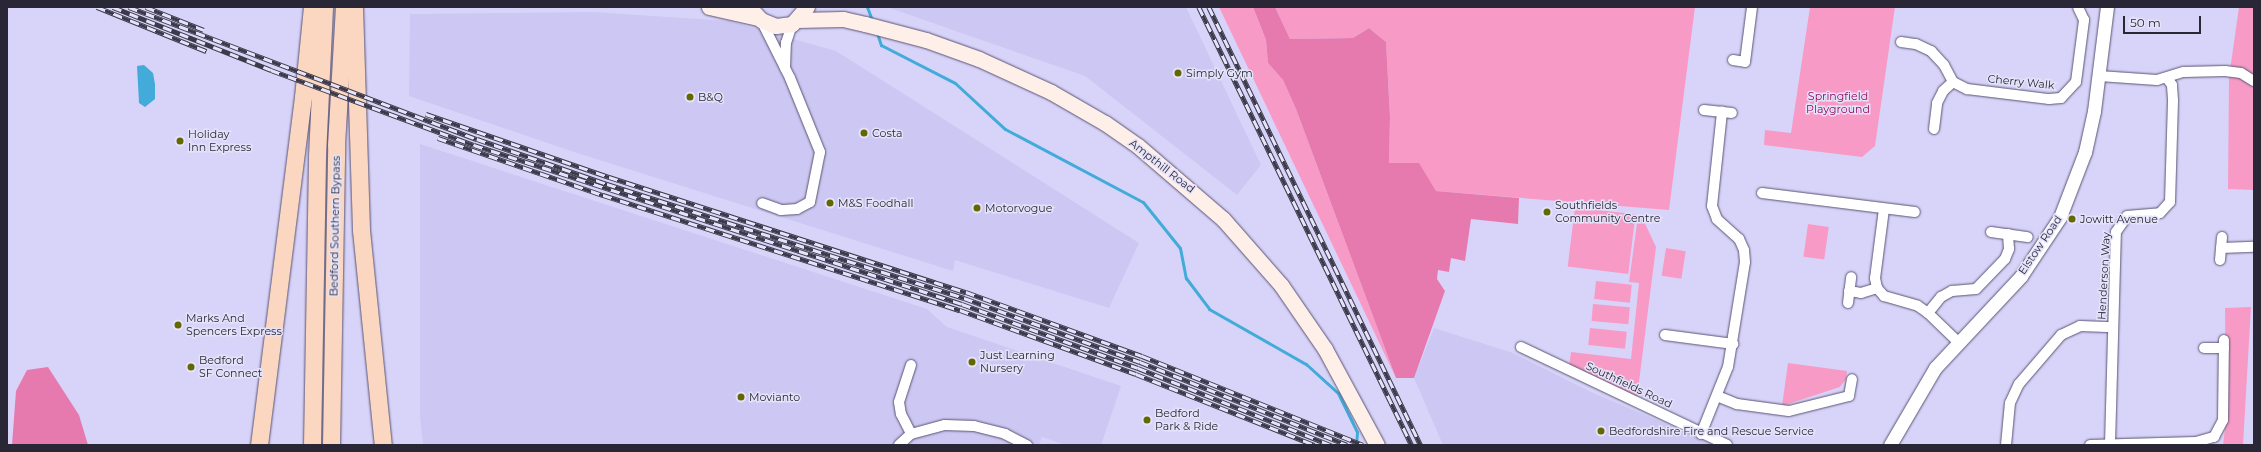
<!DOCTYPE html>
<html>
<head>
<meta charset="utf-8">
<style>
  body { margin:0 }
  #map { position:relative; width:2261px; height:452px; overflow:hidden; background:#d8d4f9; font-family:Montserrat,sans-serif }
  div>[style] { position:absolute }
  .built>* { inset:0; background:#cdc7f3 }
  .green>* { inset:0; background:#f79bc6; transform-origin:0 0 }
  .forest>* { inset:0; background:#e67aaf }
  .water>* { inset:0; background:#42abd9 }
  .stream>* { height:3px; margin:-1.5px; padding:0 1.5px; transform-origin:1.5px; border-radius:1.5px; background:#42abd9 }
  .roads { filter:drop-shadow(0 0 1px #595474) drop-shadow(0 0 1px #595474) }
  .minor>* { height:10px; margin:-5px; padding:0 5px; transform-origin:5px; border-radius:5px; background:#fff }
  .tertiary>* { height:13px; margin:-6.5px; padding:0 6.5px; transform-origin:6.5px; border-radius:6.5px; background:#fff }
  .secondary>* { height:15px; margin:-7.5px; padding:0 7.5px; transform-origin:7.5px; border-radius:7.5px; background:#feefe8 }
  .trunk>* { height:17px; margin:-8.5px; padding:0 8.5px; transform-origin:8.5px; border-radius:8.5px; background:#fbd6c0 }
  .rail>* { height:4.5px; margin-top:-2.25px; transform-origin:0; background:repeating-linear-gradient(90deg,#e5e3fa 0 9px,#3c3a4a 0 18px); box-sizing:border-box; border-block:1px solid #3c3a4a }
  .dots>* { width:11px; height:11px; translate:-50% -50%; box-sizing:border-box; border:2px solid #e5e3fa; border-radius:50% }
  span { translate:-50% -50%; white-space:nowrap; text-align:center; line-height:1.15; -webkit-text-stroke:3px #e5e3fa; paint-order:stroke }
  .poi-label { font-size:11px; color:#292735 }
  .left { translate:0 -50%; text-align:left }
  .street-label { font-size:11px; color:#292735 }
  .park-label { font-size:11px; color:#910a5d }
  .frame { position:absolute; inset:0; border:8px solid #292735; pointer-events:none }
  .scale { position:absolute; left:2123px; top:16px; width:78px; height:18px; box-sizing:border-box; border:2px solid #292735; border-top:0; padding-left:5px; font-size:12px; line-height:14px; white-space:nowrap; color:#292735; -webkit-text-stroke:3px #e5e3fa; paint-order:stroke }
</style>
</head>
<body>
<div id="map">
  <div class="built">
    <i style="clip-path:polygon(887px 7px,1186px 7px,1261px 165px,1237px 195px,1085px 76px)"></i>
    <i style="clip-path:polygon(593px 12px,729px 21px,836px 51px,1139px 243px,1109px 308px,955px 260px,953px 271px,574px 152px,409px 96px,410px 14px)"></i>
    <i style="clip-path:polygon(420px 144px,927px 309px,947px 327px,1121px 386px,1101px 445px,1066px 445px,1042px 437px,1039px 445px,423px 445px,420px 416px)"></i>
    <i style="clip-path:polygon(1434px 328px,1513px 353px,1589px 391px,1715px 445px,1443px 445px,1414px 378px)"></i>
  </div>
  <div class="green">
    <i style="clip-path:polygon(1219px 7px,1253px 7px,1266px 40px,1268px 63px,1283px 80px,1296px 109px,1396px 378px)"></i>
    <i style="clip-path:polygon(1275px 7px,1695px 7px,1669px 210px,1436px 191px,1419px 164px,1389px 163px,1390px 117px,1386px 42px,1369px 28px,1353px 38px,1290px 39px)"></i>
    <i style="clip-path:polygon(1810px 7px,1895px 7px,1875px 146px,1862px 157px,1764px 145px,1765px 130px,1791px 133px)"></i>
    <i style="clip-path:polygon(2239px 7px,2254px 7px,2254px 190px,2228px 189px,2229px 77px)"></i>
    <i style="left:1575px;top:207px;width:61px;height:60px;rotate:7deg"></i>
    <i style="clip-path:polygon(1638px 216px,1642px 217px,1656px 247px,1637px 398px,1569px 367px,1571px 352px,1631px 359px,1639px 283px,1629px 282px)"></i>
    <i style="left:1808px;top:224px;width:21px;height:33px;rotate:8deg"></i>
    <i style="left:1666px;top:248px;width:20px;height:28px;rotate:9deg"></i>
    <i style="left:1596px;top:281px;width:36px;height:18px;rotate:6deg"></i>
    <i style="left:1593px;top:304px;width:37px;height:17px;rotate:5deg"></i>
    <i style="clip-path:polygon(2251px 307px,2243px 445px,2223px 445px,2226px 421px,2225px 308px)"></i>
    <i style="left:1590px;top:328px;width:37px;height:17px;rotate:6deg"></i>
    <i style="clip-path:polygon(1788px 363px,1847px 371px,1846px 379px,1840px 387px,1782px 406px)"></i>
  </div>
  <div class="forest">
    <i style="clip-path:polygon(1253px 7px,1275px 7px,1290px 39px,1353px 38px,1369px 28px,1386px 42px,1390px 117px,1389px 163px,1419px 163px,1436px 191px,1519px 198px,1518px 224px,1471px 219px,1465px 261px,1451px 258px,1449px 272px,1438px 270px,1437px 279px,1445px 291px,1414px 378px,1396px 378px,1296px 109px,1283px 80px,1268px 63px,1266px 40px)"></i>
    <i style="clip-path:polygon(48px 367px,79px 415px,88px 445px,12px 445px,16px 391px,27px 370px)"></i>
  </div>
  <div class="water">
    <i style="clip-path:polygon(144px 65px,153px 73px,155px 84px,155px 99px,145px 107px,139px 103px,137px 66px)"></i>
  </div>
  <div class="stream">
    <i style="left:867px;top:7px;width:14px;rotate:69deg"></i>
    <i style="left:877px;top:33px;width:13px;rotate:72deg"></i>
    <i style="left:881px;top:45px;width:83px;rotate:27.2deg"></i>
    <i style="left:955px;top:83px;width:68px;rotate:42.6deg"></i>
    <i style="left:1005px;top:129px;width:156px;rotate:27.9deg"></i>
    <i style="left:1143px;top:202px;width:59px;rotate:51.2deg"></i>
    <i style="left:1180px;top:248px;width:31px;rotate:79deg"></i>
    <i style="left:1186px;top:278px;width:39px;rotate:53deg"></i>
    <i style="left:1209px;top:309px;width:112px;rotate:29.6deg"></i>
    <i style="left:1306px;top:364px;width:43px;rotate:42.2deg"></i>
    <i style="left:1338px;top:393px;width:43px;rotate:64deg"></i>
    <i style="left:1357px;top:432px;width:13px;rotate:94deg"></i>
  </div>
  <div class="roads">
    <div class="minor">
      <i style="left:761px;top:20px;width:65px;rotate:63.4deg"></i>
      <i style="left:790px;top:78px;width:80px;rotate:67.9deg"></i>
      <i style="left:820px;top:152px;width:51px;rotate:101.3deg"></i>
      <i style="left:810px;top:202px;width:15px;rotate:152deg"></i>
      <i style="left:797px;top:209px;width:16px;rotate:176deg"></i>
      <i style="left:781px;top:210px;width:20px;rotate:-160deg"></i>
      <i style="left:1901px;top:42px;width:15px;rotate:8deg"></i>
      <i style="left:1916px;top:44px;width:17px;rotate:25deg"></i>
      <i style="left:1931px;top:51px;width:19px;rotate:47deg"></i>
      <i style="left:1944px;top:65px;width:19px;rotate:62deg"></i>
      <i style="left:1953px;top:82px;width:16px;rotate:27deg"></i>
      <i style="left:1967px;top:89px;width:83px;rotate:7deg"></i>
      <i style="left:2049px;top:99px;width:12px;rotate:-5deg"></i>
      <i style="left:2061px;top:98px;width:22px;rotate:-47deg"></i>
      <i style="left:2076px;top:82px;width:63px;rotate:-82.6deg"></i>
      <i style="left:2084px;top:20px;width:14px;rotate:-115deg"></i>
      <i style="left:1733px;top:60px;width:12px;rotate:9deg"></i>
      <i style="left:1745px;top:62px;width:55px;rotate:-82.7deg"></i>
      <i style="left:785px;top:68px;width:25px;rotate:-88deg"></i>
      <i style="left:786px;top:43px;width:20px;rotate:-72deg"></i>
      <i style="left:2099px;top:76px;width:58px;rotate:3.9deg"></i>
      <i style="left:2157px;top:80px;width:28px;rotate:-17deg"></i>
      <i style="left:2184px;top:72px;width:41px;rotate:-1.4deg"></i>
      <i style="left:2225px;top:71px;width:16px;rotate:7deg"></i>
      <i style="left:2241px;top:73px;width:15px;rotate:32deg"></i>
      <i style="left:1704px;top:110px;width:28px;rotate:6deg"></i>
      <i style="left:1934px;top:129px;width:26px;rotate:-83deg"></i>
      <i style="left:1937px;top:103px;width:13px;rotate:-63deg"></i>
      <i style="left:1943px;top:91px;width:13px;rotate:-42deg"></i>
      <i style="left:1762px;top:193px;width:154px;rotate:7.1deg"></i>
      <i style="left:1884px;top:209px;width:70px;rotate:97.4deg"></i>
      <i style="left:1875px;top:278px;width:10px;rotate:79deg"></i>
      <i style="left:1877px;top:288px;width:11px;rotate:49deg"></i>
      <i style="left:1884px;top:296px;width:35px;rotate:16deg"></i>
      <i style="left:1918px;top:306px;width:12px;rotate:35deg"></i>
      <i style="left:1928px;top:313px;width:42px;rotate:44deg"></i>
      <i style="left:1991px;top:232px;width:37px;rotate:8deg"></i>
      <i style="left:2221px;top:248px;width:33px;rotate:-2deg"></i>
      <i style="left:2220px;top:260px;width:23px;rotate:-85deg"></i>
      <i style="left:1849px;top:291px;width:12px;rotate:9deg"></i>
      <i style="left:1861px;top:293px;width:17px;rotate:-17deg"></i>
      <i style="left:1848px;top:303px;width:26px;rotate:-83deg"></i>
      <i style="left:1928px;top:313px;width:21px;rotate:-51deg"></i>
      <i style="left:1941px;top:297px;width:13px;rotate:-29deg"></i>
      <i style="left:1952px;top:291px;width:24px;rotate:-5deg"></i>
      <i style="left:1976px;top:289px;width:42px;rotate:-46deg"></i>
      <i style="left:2005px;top:259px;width:11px;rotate:-68deg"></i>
      <i style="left:2009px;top:249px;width:15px;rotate:-94deg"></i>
      <i style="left:1665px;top:335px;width:69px;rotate:7.5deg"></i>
      <i style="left:1521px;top:347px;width:228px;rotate:25.4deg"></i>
      <i style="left:2204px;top:348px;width:20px"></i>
      <i style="left:911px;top:365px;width:39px;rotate:108deg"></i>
      <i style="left:899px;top:402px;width:12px;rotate:81deg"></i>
      <i style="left:901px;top:414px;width:22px;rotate:63deg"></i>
      <i style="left:1717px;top:396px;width:22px;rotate:22deg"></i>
      <i style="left:1737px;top:404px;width:52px;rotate:7.7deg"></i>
      <i style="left:1789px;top:411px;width:62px;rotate:-14deg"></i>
      <i style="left:1849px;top:396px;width:17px;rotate:-80deg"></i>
      <i style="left:1701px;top:434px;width:72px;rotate:-68.1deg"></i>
      <i style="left:1728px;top:367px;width:106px;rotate:-80.8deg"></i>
      <i style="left:1745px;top:262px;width:12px;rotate:-95deg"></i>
      <i style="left:1744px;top:250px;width:12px;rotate:-114deg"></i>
      <i style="left:1739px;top:239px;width:30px;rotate:-138deg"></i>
      <i style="left:1717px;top:219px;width:14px;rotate:-111deg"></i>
      <i style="left:1712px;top:206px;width:95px;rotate:-83.9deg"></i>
      <i style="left:2110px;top:444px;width:212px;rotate:-88.4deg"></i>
      <i style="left:2116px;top:232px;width:19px;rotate:-55deg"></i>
      <i style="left:2127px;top:216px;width:33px;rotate:-5deg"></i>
      <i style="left:2160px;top:213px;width:15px;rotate:-48deg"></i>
      <i style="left:2170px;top:202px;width:102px;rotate:-88.3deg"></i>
      <i style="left:2173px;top:100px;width:15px;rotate:-94deg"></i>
      <i style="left:2172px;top:85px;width:9px;rotate:-126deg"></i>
      <i style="left:899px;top:445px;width:16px;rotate:-43deg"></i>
      <i style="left:911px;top:434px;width:35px;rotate:-15deg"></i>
      <i style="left:945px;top:425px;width:29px;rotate:2deg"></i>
      <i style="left:974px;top:426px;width:32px;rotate:14deg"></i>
      <i style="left:1005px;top:434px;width:25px;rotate:27deg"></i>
      <i style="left:2006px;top:445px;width:42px;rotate:-84.6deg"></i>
      <i style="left:2010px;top:403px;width:21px;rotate:-65deg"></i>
      <i style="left:2019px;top:384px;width:65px;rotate:-49.4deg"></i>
      <i style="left:2061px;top:335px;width:21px;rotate:-25deg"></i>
      <i style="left:2080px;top:326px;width:33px;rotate:2deg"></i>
      <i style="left:2090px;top:445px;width:106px;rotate:-1.6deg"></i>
      <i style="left:2196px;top:442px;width:19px;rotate:-16deg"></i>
      <i style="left:2214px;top:437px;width:19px;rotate:-62deg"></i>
      <i style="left:2223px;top:420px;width:80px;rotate:-89.3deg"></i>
    </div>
    <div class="tertiary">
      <i style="left:1890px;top:445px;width:89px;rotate:-59.7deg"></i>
      <i style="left:1935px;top:368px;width:126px;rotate:-46.9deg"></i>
      <i style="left:2021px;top:276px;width:71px;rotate:-56.5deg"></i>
      <i style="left:2060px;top:217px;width:70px;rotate:-69deg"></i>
      <i style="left:2085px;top:152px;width:42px;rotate:-77.6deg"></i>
      <i style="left:2094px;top:111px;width:105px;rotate:-82.9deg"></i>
    </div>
    <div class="secondary">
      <i style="left:709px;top:7px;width:50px;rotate:12.7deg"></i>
      <i style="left:749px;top:7px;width:18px;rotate:47deg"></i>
      <i style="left:761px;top:20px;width:16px;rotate:22deg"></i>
      <i style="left:776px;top:26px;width:16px;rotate:-7deg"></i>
      <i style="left:792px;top:24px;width:23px;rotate:-49deg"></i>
      <i style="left:797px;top:20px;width:46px;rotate:-1.2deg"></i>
      <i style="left:843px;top:19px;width:23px;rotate:13deg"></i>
      <i style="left:865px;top:24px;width:63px;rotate:14.7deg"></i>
      <i style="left:926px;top:40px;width:56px;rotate:19.7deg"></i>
      <i style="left:979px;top:59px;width:79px;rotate:24.6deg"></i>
      <i style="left:1051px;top:92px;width:62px;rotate:29.9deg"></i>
      <i style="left:1105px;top:123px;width:40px;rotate:34.9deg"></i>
      <i style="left:1138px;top:146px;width:112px;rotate:40.7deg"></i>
      <i style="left:1223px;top:219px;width:88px;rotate:48.7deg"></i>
      <i style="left:1281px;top:285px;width:78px;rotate:55.5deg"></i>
      <i style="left:1325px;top:349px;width:109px;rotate:61.6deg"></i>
    </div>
    <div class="trunk">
      <i style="left:354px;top:7px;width:223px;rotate:88.2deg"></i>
      <i style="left:361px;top:230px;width:216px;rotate:84.2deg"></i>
      <i style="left:259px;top:445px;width:351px;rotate:-82.8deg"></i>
      <i style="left:303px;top:97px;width:90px;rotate:-84.3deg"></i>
      <i style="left:312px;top:445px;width:289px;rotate:-89deg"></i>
      <i style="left:317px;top:156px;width:149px;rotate:-87.3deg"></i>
      <i style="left:331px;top:445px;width:300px;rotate:-89deg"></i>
      <i style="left:336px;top:145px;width:138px;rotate:-86.7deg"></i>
    </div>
  </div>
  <div class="rail">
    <i style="left:97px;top:7px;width:118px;rotate:22deg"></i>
    <i style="left:113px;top:7px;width:170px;rotate:21.7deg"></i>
    <i style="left:271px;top:70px;width:216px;rotate:20.3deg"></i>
    <i style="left:474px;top:145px;width:513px;rotate:18.05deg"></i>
    <i style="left:962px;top:304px;width:187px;rotate:20deg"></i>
    <i style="left:1138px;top:368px;width:208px;rotate:21.8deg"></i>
    <i style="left:129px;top:7px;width:372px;rotate:20.8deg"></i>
    <i style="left:477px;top:139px;width:138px;rotate:19.1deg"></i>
    <i style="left:607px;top:184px;width:375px;rotate:17.7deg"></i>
    <i style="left:964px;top:298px;width:187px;rotate:20deg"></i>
    <i style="left:1140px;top:362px;width:223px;rotate:21.8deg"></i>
    <i style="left:146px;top:7px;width:62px;rotate:21.6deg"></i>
    <i style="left:1199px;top:7px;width:487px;rotate:64.1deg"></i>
    <i style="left:1209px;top:7px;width:487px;rotate:64.2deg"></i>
    <i style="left:426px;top:114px;width:194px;rotate:19deg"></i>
    <i style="left:609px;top:177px;width:375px;rotate:17.9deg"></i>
    <i style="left:966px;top:292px;width:187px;rotate:20deg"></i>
    <i style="left:1142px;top:356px;width:238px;rotate:21.9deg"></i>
    <i style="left:438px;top:138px;width:175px;rotate:19.1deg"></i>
    <i style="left:603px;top:195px;width:375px;rotate:17.9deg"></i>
    <i style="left:960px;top:310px;width:187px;rotate:20deg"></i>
    <i style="left:1136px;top:374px;width:192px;rotate:21.7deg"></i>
  </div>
  <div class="dots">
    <i style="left:1178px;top:73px;background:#646600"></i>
    <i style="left:690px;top:97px;background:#646600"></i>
    <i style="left:864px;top:133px;background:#646600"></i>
    <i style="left:180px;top:141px;background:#646600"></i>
    <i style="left:830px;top:203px;background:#646600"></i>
    <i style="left:977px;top:208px;background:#646600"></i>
    <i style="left:1547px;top:212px;background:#646600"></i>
    <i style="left:2072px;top:219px;background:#646600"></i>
    <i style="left:178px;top:325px;background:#646600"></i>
    <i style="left:972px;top:362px;background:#646600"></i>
    <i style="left:191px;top:367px;background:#646600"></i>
    <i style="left:741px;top:397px;background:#646600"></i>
    <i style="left:1147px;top:420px;background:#646600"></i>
    <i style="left:1601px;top:431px;background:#646600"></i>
  </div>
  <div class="poi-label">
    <span class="left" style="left:1186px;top:73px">Simply Gym</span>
    <span class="left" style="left:698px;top:97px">B&amp;Q</span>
    <span class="left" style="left:872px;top:133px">Costa</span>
    <span class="left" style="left:188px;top:141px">Holiday<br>Inn Express</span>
    <span class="left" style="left:838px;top:203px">M&amp;S Foodhall</span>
    <span class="left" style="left:1555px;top:212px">Southfields<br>Community Centre</span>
    <span class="left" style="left:985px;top:208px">Motorvogue</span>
    <span class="left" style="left:2080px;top:219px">Jowitt Avenue</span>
    <span class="left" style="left:186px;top:325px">Marks And<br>Spencers Express</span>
    <span class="left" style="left:980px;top:362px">Just Learning<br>Nursery</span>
    <span class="left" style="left:199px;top:367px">Bedford<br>SF Connect</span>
    <span class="left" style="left:749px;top:397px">Movianto</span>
    <span class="left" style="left:1155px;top:420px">Bedford<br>Park &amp; Ride</span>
    <span class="left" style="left:1609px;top:431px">Bedfordshire Fire and Rescue Service</span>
  </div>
  <div class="street-label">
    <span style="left:2021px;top:82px;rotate:6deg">Cherry Walk</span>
    <span style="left:1162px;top:166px;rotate:38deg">Ampthill Road</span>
    <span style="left:335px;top:226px;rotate:-89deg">Bedford Southern Bypass</span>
    <span style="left:2040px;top:245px;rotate:-56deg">Elstow Road</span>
    <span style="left:2104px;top:276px;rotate:-87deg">Henderson Way</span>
    <span style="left:1629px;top:385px;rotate:25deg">Southfields Road</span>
  </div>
  <div class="park-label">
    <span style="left:1838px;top:103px">Springfield<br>Playground</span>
  </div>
  <div class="frame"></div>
  <div class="scale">50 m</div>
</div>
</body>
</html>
